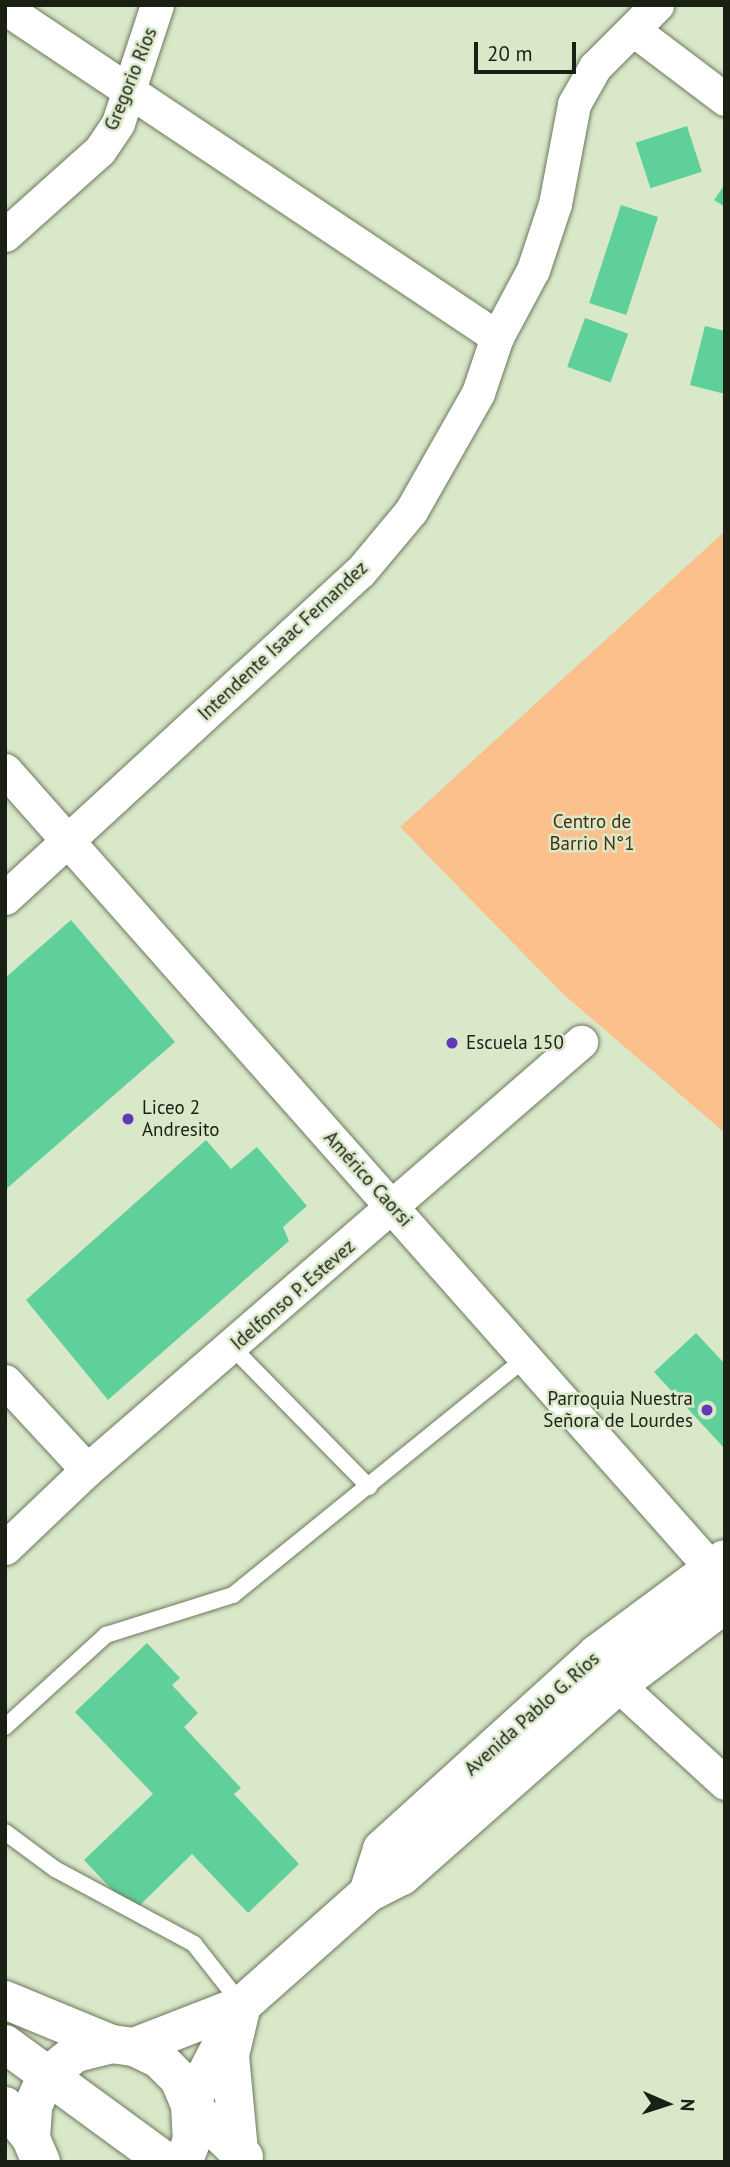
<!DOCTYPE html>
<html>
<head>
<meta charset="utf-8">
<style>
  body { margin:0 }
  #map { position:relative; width:730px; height:2167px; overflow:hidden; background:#d9e8c9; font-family:"PT Sans",sans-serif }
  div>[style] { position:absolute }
  .green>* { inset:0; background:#fcc08c }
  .building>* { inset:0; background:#60d09b; transform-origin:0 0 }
  .roads { filter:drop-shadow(0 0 2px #6c785d) drop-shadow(0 0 2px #6c785d) }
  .service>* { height:16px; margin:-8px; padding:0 8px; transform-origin:8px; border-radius:8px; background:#fff }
  .minor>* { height:33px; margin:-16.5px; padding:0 16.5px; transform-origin:16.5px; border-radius:16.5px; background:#fff }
  .tertiary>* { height:38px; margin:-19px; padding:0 19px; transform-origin:19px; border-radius:19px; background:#fff }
  .trunk>* { height:38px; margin:-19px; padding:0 19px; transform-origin:19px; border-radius:19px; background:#fff }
  .dots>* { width:19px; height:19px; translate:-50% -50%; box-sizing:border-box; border:4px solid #d9e8c9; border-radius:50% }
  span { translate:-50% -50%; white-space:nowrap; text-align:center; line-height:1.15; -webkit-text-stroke:5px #d9e8c9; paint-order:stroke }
  .street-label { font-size:19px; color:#1b2015 }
  .park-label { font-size:19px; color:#4d2d0e }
  .poi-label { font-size:19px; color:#1b2015 }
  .left { translate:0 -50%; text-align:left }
  .right { translate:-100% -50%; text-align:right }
  .frame { position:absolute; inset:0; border:7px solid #1b2015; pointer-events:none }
  .north { position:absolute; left:632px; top:2069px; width:70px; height:70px; -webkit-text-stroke:5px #d9e8c9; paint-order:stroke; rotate:93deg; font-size:19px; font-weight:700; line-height:28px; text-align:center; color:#1b2015 }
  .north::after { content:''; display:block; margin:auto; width:24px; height:32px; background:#1b2015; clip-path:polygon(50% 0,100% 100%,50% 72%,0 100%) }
  .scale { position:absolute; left:474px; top:42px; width:102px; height:32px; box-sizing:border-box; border:4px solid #1b2015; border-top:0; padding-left:9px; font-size:21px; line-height:24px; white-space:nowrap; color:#1b2015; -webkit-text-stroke:5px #d9e8c9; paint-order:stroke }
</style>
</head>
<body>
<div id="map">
  <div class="green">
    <i style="clip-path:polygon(725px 531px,725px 1133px,563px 994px,400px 827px)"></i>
  </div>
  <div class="building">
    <i style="left:687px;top:126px;width:48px;height:54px;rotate:72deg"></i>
    <i style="clip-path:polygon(725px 184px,725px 207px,714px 200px)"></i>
    <i style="left:621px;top:205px;width:39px;height:103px;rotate:18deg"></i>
    <i style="left:585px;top:318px;width:46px;height:52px;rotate:20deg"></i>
    <i style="clip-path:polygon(705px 326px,725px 331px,725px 394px,690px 385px)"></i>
    <i style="clip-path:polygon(71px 920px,175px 1042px,5px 1190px,5px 978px)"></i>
    <i style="clip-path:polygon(206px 1140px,231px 1169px,257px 1147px,307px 1206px,283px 1227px,289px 1241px,108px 1400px,26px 1300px)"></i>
    <i style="clip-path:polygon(696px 1333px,725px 1364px,725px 1449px,654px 1372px)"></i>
    <i style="clip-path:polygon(147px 1643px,180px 1678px,172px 1685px,198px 1713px,184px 1727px,241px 1788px,234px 1794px,299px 1864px,248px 1913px,192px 1854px,133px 1912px,84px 1860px,153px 1794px,75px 1712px)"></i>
  </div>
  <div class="roads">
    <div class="service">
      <i style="left:232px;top:1347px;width:196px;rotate:45.6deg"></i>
      <i style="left:5px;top:1727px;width:137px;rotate:-42.3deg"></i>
      <i style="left:106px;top:1635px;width:133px;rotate:-17.5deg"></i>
      <i style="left:233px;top:1595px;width:375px;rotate:-39deg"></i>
      <i style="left:5px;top:1832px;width:62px;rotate:36.5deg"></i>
      <i style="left:55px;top:1869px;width:158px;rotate:28.3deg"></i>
      <i style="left:194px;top:1944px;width:78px;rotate:51.8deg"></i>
    </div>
    <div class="minor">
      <i style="left:5px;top:8px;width:592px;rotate:33.77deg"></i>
      <i style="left:635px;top:31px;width:113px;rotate:37.1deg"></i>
      <i style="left:5px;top:235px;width:127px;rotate:-41.8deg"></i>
      <i style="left:100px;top:150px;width:32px;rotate:-56deg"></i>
      <i style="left:118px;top:123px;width:124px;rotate:-71.7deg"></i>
      <i style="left:5px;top:770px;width:1065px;rotate:48.5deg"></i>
      <i style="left:711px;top:1568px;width:28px;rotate:60deg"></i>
      <i style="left:5px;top:898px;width:482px;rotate:-42.6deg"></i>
      <i style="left:360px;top:572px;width:80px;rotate:-50.1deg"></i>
      <i style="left:411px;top:511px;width:136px;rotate:-60.4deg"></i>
      <i style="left:478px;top:393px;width:59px;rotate:-71.3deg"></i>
      <i style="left:497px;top:337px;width:76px;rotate:-61.8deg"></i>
      <i style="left:533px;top:270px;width:70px;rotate:-71.6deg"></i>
      <i style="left:555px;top:204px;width:102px;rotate:-79.2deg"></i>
      <i style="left:574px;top:104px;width:43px;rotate:-60.4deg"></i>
      <i style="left:595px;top:67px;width:88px;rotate:-45deg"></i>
      <i style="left:5px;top:1381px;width:121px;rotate:47.3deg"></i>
      <i style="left:5px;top:1548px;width:113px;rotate:-43.6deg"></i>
      <i style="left:87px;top:1470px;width:654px;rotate:-40.91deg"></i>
      <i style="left:618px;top:1685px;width:145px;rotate:42.5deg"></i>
    </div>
    <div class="tertiary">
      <i style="left:368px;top:1893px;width:46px;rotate:-72.3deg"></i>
      <i style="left:382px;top:1849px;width:290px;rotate:-42.2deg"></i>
      <i style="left:597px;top:1654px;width:159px;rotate:-36.6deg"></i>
      <i style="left:134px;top:2047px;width:116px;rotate:-21.3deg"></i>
      <i style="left:190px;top:2105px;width:113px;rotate:-62.5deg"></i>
      <i style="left:242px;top:2005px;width:169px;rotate:-41.6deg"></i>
      <i style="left:368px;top:1893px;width:38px;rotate:-27deg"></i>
      <i style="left:402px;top:1876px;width:288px;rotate:-41.5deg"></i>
      <i style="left:618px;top:1685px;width:134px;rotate:-37.1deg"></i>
      <i style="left:41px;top:2162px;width:26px;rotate:-113deg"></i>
      <i style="left:31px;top:2138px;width:32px;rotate:-86deg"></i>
      <i style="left:33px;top:2106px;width:32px;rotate:-66deg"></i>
      <i style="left:46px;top:2077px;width:38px;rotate:-39deg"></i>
      <i style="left:76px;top:2053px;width:37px;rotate:-14deg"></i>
      <i style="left:112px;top:2044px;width:22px;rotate:8deg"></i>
      <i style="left:134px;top:2047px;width:28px;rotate:26deg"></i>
      <i style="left:159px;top:2059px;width:28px;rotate:45deg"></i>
      <i style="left:179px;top:2079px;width:28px;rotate:67deg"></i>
      <i style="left:190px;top:2105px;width:35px;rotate:87deg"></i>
      <i style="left:192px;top:2140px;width:24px;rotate:112deg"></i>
    </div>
    <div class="trunk">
      <i style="left:5px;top:2000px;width:116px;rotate:22.4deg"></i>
      <i style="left:5px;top:2044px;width:200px;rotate:36.2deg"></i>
      <i style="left:190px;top:2105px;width:75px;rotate:43.9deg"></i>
      <i style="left:5px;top:2106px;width:41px;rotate:50.9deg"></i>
      <i style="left:239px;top:2151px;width:96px;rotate:-95.4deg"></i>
      <i style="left:230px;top:2055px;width:51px;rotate:-76.5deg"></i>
    </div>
  </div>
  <div class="dots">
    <i style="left:452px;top:1043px;background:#603ab2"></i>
    <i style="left:128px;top:1119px;background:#603ab2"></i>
    <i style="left:707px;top:1410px;background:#603ab2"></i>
  </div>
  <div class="street-label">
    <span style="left:131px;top:79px;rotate:-68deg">Gregorio Ríos</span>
    <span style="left:283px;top:641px;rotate:-43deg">Intendente Isaac Fernandez</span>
    <span style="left:368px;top:1179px;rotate:48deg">Américo Caorsi</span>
    <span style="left:293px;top:1295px;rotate:-41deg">Idelfonso P. Estevez</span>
    <span style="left:532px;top:1714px;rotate:-42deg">Avenida Pablo G. Ríos</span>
  </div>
  <div class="park-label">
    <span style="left:592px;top:833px">Centro de<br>Barrio N°1</span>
  </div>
  <div class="poi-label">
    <span class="left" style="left:466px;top:1043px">Escuela 150</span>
    <span class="left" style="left:142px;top:1119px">Liceo 2<br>Andresito</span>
    <span class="right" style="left:693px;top:1410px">Parroquia Nuestra<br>Señora de Lourdes</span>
  </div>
  <div class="frame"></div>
  <div class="north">N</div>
  <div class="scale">20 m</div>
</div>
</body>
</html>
